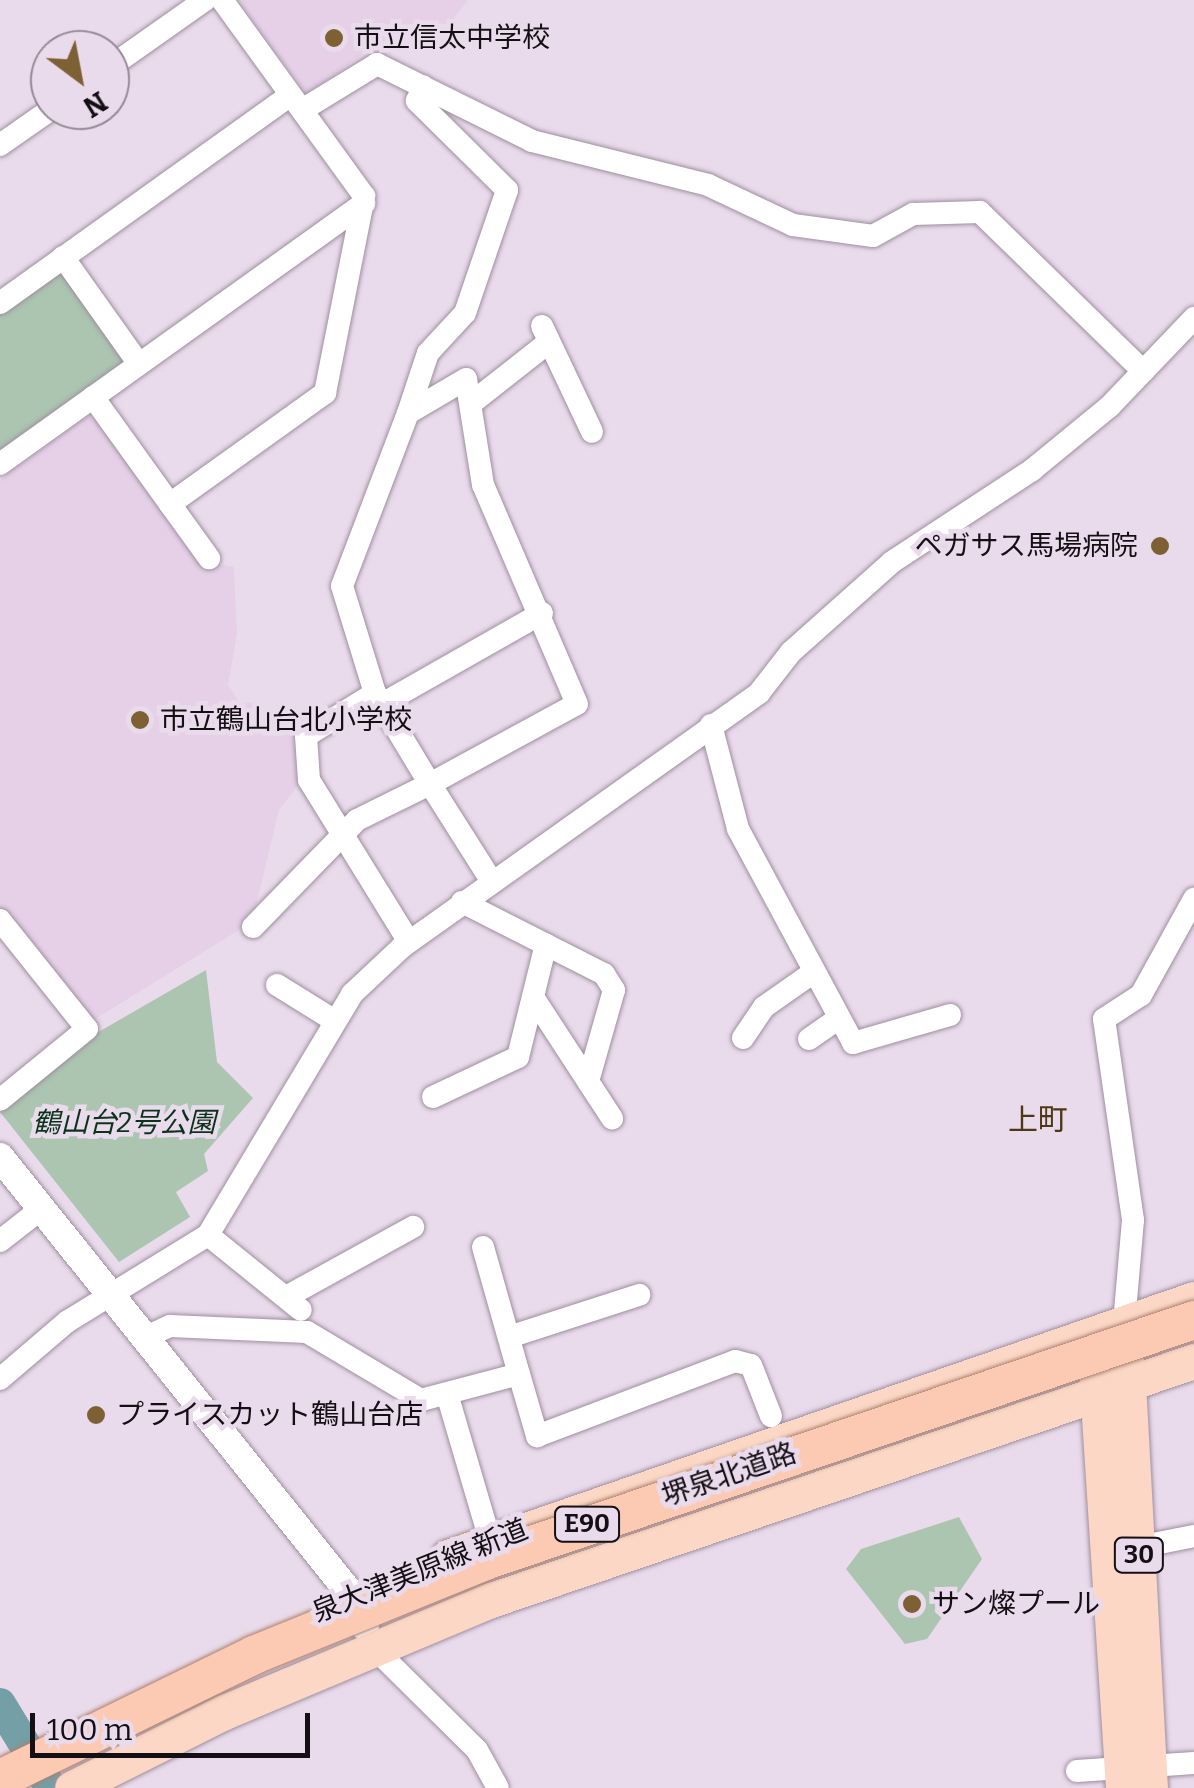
<!DOCTYPE html>
<html>
<head>
<meta charset="utf-8">
<style>
  body { margin:0 }
  #map { position:relative; width:1194px; height:1788px; overflow:hidden; background:#eadbec; font-family:Bitter,"Noto Sans JP",serif }
  div>[style] { position:absolute }
  .built>* { inset:0; background:#e5d0e7 }
  .green>* { inset:0; background:#abc5b1 }
  .river>* { height:32px; margin:-16px; padding:0 16px; transform-origin:16px; border-radius:16px; background:#749fa7 }
  .roads { filter:drop-shadow(0 0 2px #9e8f9f) drop-shadow(0 0 2px #9e8f9f) }
  .minor>* { height:22px; margin:-11px; padding:0 11px; transform-origin:11px; border-radius:11px; background:#fff }
  .tertiary>* { height:28px; margin:-14px; padding:0 14px; transform-origin:14px; border-radius:14px; background:#fff }
  .primary>* { height:35px; margin:-17.5px; padding:0 17.5px; transform-origin:17.5px; border-radius:17.5px; background:#fdd7c6 }
  .bridges { filter:drop-shadow(0 0 2px #ab806f) drop-shadow(0 0 2px #ab806f) }
  .trunk-bridge>* { height:38px; margin:-19px; padding:0 19px; transform-origin:19px; border-radius:19px; background:#fccab3 }
  .dots>* { width:28px; height:28px; translate:-50% -50%; box-sizing:border-box; border:5px solid #eadbec; border-radius:50% }
  span { translate:-50% -50%; white-space:nowrap; text-align:center; line-height:1.15; -webkit-text-stroke:9px #eadbec; paint-order:stroke }
  .shield-label span { padding:2px 8px; background:#eadbec; border:2px solid; border-radius:8px; -webkit-text-stroke-width:0 }
  .shield-label { font-size:25px; color:#140f14; font-weight:700 }
  .poi-label { font-size:28px; color:#140f14 }
  .left { translate:0 -50%; text-align:left }
  .right { translate:-100% -50%; text-align:right }
  .park-label { font-size:28px; color:#0b321a; font-style:italic }
  .street-label { font-size:28px; color:#140f14 }
  .neighbourhood-label { font-size:30px; color:#4e3713 }
  .north { position:absolute; left:30px; top:30px; width:100px; height:100px; box-sizing:border-box; background:#eadbec; border:2px solid #948996; border-radius:50%; rotate:148deg; font-size:28px; font-weight:700; line-height:40px; text-align:center; color:#140f14 }
  .north::after { content:''; display:block; margin:auto; width:35px; height:45px; background:#7d6034; clip-path:polygon(50% 0,100% 100%,50% 72%,0 100%) }
  .scale { position:absolute; left:30px; top:1713px; width:280px; height:45px; box-sizing:border-box; border:5px solid #140f14; border-top:0; padding-left:12px; font-size:30px; line-height:35px; white-space:nowrap; color:#140f14; -webkit-text-stroke:8px #eadbec; paint-order:stroke }
</style>
</head>
<body>
<div id="map">
  <div class="built">
    <i style="clip-path:polygon(238px 0,468px 0,449px 24px,415px 22px,391px 54px,365px 52px,307px 95px)"></i>
    <i style="clip-path:polygon(87px 417px,97px 419px,215px 563px,234px 567px,237px 634px,228px 685px,240px 703px,258px 702px,297px 734px,299px 784px,279px 810px,252px 922px,92px 1021px,0 907px,0 480px)"></i>
  </div>
  <div class="green">
    <i style="clip-path:polygon(58px 272px,70px 275px,124px 354px,124px 367px,0 455px,0 314px)"></i>
    <i style="clip-path:polygon(206px 970px,217px 1062px,253px 1098px,204px 1154px,208px 1171px,176px 1192px,190px 1217px,119px 1262px,0 1112px,95px 1034px)"></i>
    <i style="clip-path:polygon(959px 1517px,982px 1559px,927px 1639px,905px 1644px,846px 1569px,861px 1549px)"></i>
  </div>
  <div class="river">
    <i style="left:0;top:1704px;width:98px;rotate:58.7deg"></i>
  </div>
  <div class="roads">
    <div class="minor">
      <i style="left:110px;top:67px;width:116px;rotate:-35.2deg"></i>
      <i style="left:302px;top:110px;width:88px;rotate:-31.5deg"></i>
      <i style="left:377px;top:64px;width:173px;rotate:26.4deg"></i>
      <i style="left:532px;top:141px;width:181px;rotate:14deg"></i>
      <i style="left:708px;top:185px;width:94px;rotate:25.2deg"></i>
      <i style="left:793px;top:225px;width:81px;rotate:7.8deg"></i>
      <i style="left:873px;top:236px;width:46px;rotate:-28.8deg"></i>
      <i style="left:913px;top:214px;width:67px;rotate:-1.7deg"></i>
      <i style="left:980px;top:212px;width:228px;rotate:44.3deg"></i>
      <i style="left:0;top:145px;width:61px;rotate:-35deg"></i>
      <i style="left:63px;top:257px;width:131px;rotate:54.6deg"></i>
      <i style="left:0;top:303px;width:357px;rotate:-35.6deg"></i>
      <i style="left:542px;top:326px;width:117px;rotate:64.7deg"></i>
      <i style="left:93px;top:397px;width:132px;rotate:54.3deg"></i>
      <i style="left:170px;top:504px;width:191px;rotate:-35.6deg"></i>
      <i style="left:325px;top:393px;width:201px;rotate:-78.8deg"></i>
      <i style="left:364px;top:196px;width:242px;rotate:-125.9deg"></i>
      <i style="left:474px;top:401px;width:95px;rotate:-38.2deg"></i>
      <i style="left:408px;top:413px;width:63px;rotate:-71.6deg"></i>
      <i style="left:428px;top:353px;width:54px;rotate:-47.2deg"></i>
      <i style="left:465px;top:313px;width:130px;rotate:-71.1deg"></i>
      <i style="left:507px;top:190px;width:127px;rotate:-135.3deg"></i>
      <i style="left:417px;top:101px;width:16px;rotate:-68deg"></i>
      <i style="left:0;top:464px;width:448px;rotate:-35.6deg"></i>
      <i style="left:170px;top:504px;width:67px;rotate:54.2deg"></i>
      <i style="left:375px;top:693px;width:81px;rotate:148.1deg"></i>
      <i style="left:306px;top:736px;width:44px;rotate:86.1deg"></i>
      <i style="left:309px;top:780px;width:190px;rotate:58.3deg"></i>
      <i style="left:382px;top:704px;width:184px;rotate:-29.6deg"></i>
      <i style="left:711px;top:725px;width:107px;rotate:75.4deg"></i>
      <i style="left:738px;top:829px;width:243px;rotate:61.7deg"></i>
      <i style="left:853px;top:1043px;width:101px;rotate:-16.1deg"></i>
      <i style="left:462px;top:902px;width:159px;rotate:26.9deg"></i>
      <i style="left:604px;top:974px;width:19px;rotate:58deg"></i>
      <i style="left:614px;top:990px;width:95px;rotate:105.9deg"></i>
      <i style="left:0;top:920px;width:139px;rotate:51.4deg"></i>
      <i style="left:87px;top:1029px;width:112px;rotate:140.8deg"></i>
      <i style="left:253px;top:927px;width:149px;rotate:-45.8deg"></i>
      <i style="left:357px;top:820px;width:81px;rotate:-26.3deg"></i>
      <i style="left:430px;top:784px;width:167px;rotate:-28.6deg"></i>
      <i style="left:577px;top:704px;width:238px;rotate:-113.2deg"></i>
      <i style="left:483px;top:485px;width:107px;rotate:-99.1deg"></i>
      <i style="left:466px;top:379px;width:67px;rotate:149.6deg"></i>
      <i style="left:408px;top:413px;width:185px;rotate:110.9deg"></i>
      <i style="left:342px;top:586px;width:112px;rotate:72.9deg"></i>
      <i style="left:375px;top:693px;width:106px;rotate:58.9deg"></i>
      <i style="left:430px;top:784px;width:114px;rotate:57.6deg"></i>
      <i style="left:277px;top:985px;width:68px;rotate:31.8deg"></i>
      <i style="left:533px;top:997px;width:145px;rotate:56.9deg"></i>
      <i style="left:743px;top:1038px;width:37px;rotate:-56deg"></i>
      <i style="left:764px;top:1007px;width:57px;rotate:-35.1deg"></i>
      <i style="left:809px;top:1039px;width:35px;rotate:-35deg"></i>
      <i style="left:433px;top:1097px;width:94px;rotate:-25.2deg"></i>
      <i style="left:518px;top:1057px;width:116px;rotate:-76.1deg"></i>
      <i style="left:208px;top:1235px;width:119px;rotate:38.9deg"></i>
      <i style="left:0;top:1241px;width:52px;rotate:-38deg"></i>
      <i style="left:483px;top:1247px;width:132px;rotate:74.2deg"></i>
      <i style="left:288px;top:1296px;width:143px;rotate:-28.9deg"></i>
      <i style="left:1124px;top:1323px;width:103px;rotate:-85deg"></i>
      <i style="left:1133px;top:1220px;width:203px;rotate:-98.2deg"></i>
      <i style="left:1104px;top:1019px;width:44px;rotate:-33deg"></i>
      <i style="left:1141px;top:995px;width:110px;rotate:-61.1deg"></i>
      <i style="left:509px;top:1337px;width:137px;rotate:-17.9deg"></i>
      <i style="left:144px;top:1338px;width:29px;rotate:-25deg"></i>
      <i style="left:170px;top:1326px;width:137px;rotate:2.5deg"></i>
      <i style="left:307px;top:1332px;width:133px;rotate:30.8deg"></i>
      <i style="left:421px;top:1400px;width:101px;rotate:-14.9deg"></i>
      <i style="left:519px;top:1374px;width:65px;rotate:73.8deg"></i>
      <i style="left:537px;top:1436px;width:212px;rotate:-20.7deg"></i>
      <i style="left:735px;top:1361px;width:16px;rotate:14deg"></i>
      <i style="left:751px;top:1365px;width:55px;rotate:68.6deg"></i>
      <i style="left:0;top:1379px;width:89px;rotate:-40.5deg"></i>
      <i style="left:68px;top:1321px;width:164px;rotate:-31.6deg"></i>
      <i style="left:208px;top:1235px;width:281px;rotate:-59.1deg"></i>
      <i style="left:352px;top:994px;width:69px;rotate:-43.2deg"></i>
      <i style="left:402px;top:947px;width:438px;rotate:-35.4deg"></i>
      <i style="left:759px;top:693px;width:52px;rotate:-52deg"></i>
      <i style="left:791px;top:652px;width:135px;rotate:-41.7deg"></i>
      <i style="left:892px;top:562px;width:168px;rotate:-33.3deg"></i>
      <i style="left:1032px;top:470px;width:101px;rotate:-39.4deg"></i>
      <i style="left:1110px;top:406px;width:122px;rotate:-46.3deg"></i>
      <i style="left:447px;top:1394px;width:152px;rotate:73.6deg"></i>
      <i style="left:1139px;top:1547px;width:56px;rotate:-11.3deg"></i>
      <i style="left:373px;top:1647px;width:146px;rotate:44.7deg"></i>
      <i style="left:477px;top:1750px;width:43px;rotate:61.1deg"></i>
      <i style="left:1077px;top:1771px;width:117px;rotate:-3.9deg"></i>
    </div>
    <div class="tertiary">
      <i style="left:0;top:1157px;width:564px;rotate:51.26deg"></i>
      <i style="left:353px;top:1597px;width:32px;rotate:68deg"></i>
    </div>
    <div class="primary">
      <i style="left:1127px;top:1364px;width:425px;rotate:86.9deg"></i>
      <i style="left:1096px;top:1370px;width:419px;rotate:86.3deg"></i>
      <i style="left:448px;top:1557px;width:789px;rotate:-19.08deg"></i>
      <i style="left:72px;top:1788px;width:170px;rotate:-26.6deg"></i>
      <i style="left:224px;top:1712px;width:290px;rotate:-22.8deg"></i>
      <i style="left:491px;top:1600px;width:743px;rotate:-18.78deg"></i>
    </div>
  </div>
  <div class="bridges">
    <div class="trunk-bridge">
      <i style="left:0;top:1779px;width:283px;rotate:-26deg"></i>
      <i style="left:254px;top:1655px;width:249px;rotate:-22.1deg"></i>
      <i style="left:485px;top:1561px;width:749px;rotate:-18.77deg"></i>
    </div>
  </div>
  <div class="dots">
    <i style="left:334px;top:38px;background:#7d6034"></i>
    <i style="left:1160px;top:546px;background:#7d6034"></i>
    <i style="left:140px;top:720px;background:#7d6034"></i>
    <i style="left:96px;top:1415px;background:#7d6034"></i>
    <i style="left:912px;top:1604px;background:#7d6034"></i>
  </div>
  <div class="shield-label">
    <span style="left:587px;top:1524px">E90</span>
    <span style="left:1139px;top:1555px">30</span>
  </div>
  <div class="poi-label">
    <span class="left" style="left:354px;top:38px">市立信太中学校</span>
    <span class="right" style="left:1138px;top:546px">ペガサス馬場病院</span>
    <span class="left" style="left:160px;top:720px">市立鶴山台北小学校</span>
    <span class="left" style="left:116px;top:1415px">プライスカット鶴山台店</span>
    <span class="left" style="left:932px;top:1604px">サン燦プール</span>
  </div>
  <div class="park-label">
    <span style="left:124px;top:1123px">鶴山台2号公園</span>
  </div>
  <div class="street-label">
    <span style="left:729px;top:1475px;rotate:-19deg">堺泉北道路</span>
    <span style="left:420px;top:1571px;rotate:-22deg">泉大津美原線 新道</span>
  </div>
  <div class="neighbourhood-label">
    <span style="left:1038px;top:1120px">上町</span>
  </div>
  <div class="north">N</div>
  <div class="scale">100 m</div>
</div>
</body>
</html>
